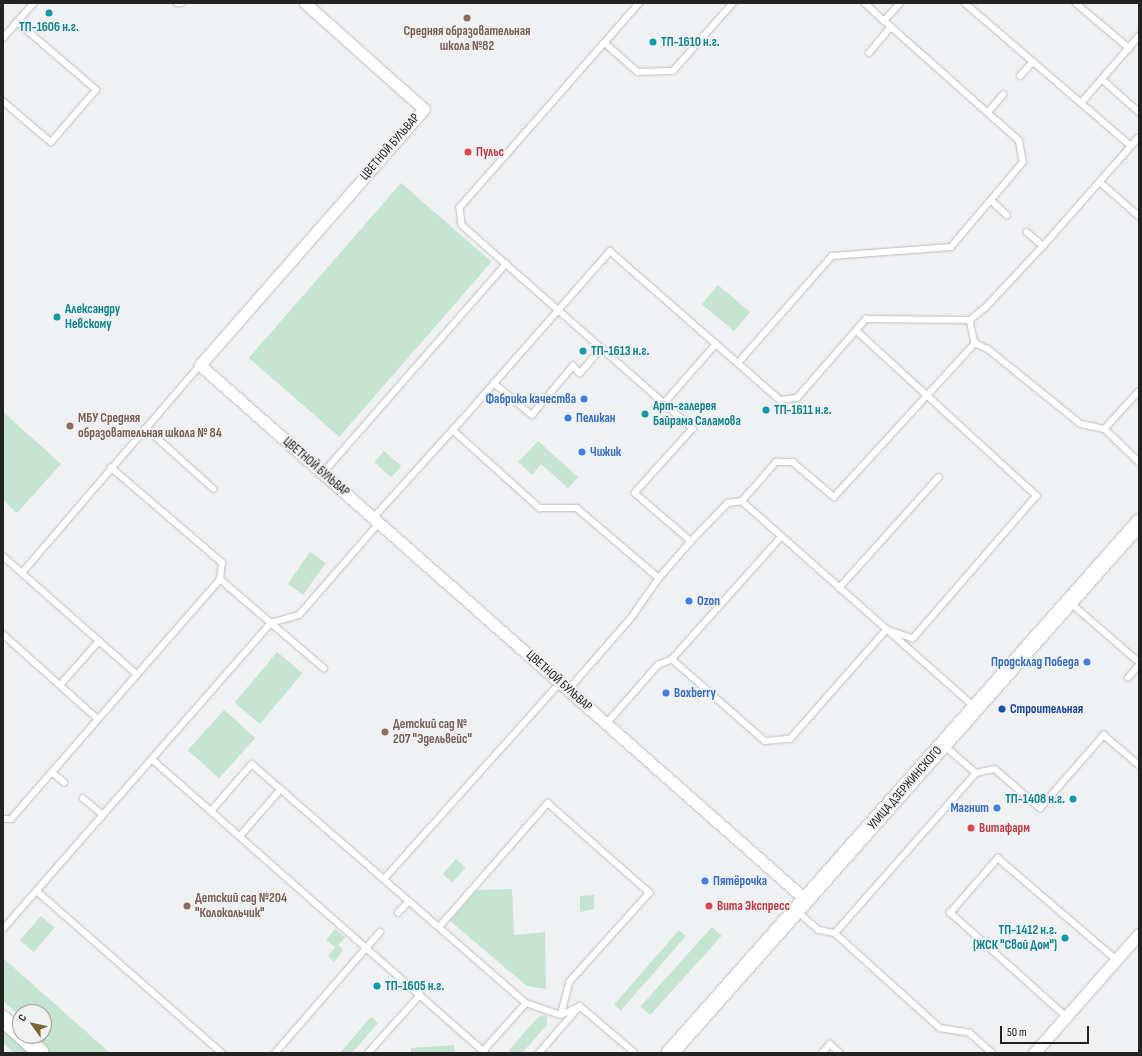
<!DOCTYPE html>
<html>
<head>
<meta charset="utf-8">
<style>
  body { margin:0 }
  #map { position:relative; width:1142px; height:1056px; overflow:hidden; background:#f0f1f3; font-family:"Sofia Sans Condensed",sans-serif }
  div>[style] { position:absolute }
  .green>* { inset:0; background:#c5e4d1; transform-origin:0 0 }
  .roads { filter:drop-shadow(0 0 1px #bdbec0) drop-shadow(0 0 1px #bdbec0) }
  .lane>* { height:5.5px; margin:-2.75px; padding:0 2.75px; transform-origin:2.75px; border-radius:2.75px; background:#fff }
  .street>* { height:11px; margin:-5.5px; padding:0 5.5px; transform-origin:5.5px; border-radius:5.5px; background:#fff }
  .secondary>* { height:16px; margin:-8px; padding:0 8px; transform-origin:8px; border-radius:8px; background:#fff }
  .dots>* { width:11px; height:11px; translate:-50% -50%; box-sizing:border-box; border:2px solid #f0f1f3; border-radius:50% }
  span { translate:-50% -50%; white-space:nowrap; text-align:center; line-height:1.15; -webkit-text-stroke:4px #f0f1f3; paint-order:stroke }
  .culture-label { font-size:13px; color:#0d838f; font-weight:700 }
  .left { translate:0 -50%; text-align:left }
  .right { translate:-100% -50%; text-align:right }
  .education-label { font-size:13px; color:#785e54; font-weight:700 }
  .street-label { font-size:13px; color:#232324 }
  .health-label { font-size:13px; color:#be3a42; font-weight:700 }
  .shop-label { font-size:13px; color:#366cbe; font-weight:700 }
  .transit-label { font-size:13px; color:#164399; font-weight:700 }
  .frame { position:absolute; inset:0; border:4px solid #232324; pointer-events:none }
  .north { position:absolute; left:12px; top:1004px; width:40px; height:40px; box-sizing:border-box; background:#f0f1f3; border:1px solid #9e9fa0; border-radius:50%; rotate:303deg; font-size:11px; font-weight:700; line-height:16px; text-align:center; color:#232324 }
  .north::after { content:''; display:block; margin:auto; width:14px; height:18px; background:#7b6534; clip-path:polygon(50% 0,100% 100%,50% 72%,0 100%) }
  .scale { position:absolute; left:1000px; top:1026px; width:89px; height:18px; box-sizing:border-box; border:2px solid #232324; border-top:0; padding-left:5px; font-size:12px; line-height:14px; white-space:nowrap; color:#232324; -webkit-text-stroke:3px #f0f1f3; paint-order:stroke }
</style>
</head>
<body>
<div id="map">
  <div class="green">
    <i style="left:401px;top:183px;width:120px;height:232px;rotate:41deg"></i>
    <i style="left:718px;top:285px;width:42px;height:25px;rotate:40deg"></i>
    <i style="clip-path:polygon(3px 412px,61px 464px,17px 513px,3px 500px)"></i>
    <i style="clip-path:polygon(538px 441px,578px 477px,568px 488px,541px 464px,532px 475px,518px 462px)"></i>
    <i style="left:384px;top:451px;width:23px;height:15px;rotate:41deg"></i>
    <i style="left:310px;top:552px;width:19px;height:39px;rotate:35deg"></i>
    <i style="left:277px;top:652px;width:33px;height:66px;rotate:40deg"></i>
    <i style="left:224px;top:710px;width:42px;height:54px;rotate:42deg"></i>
    <i style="left:456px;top:859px;width:13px;height:20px;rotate:42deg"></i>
    <i style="clip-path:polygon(512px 889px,514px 935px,545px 932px,546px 989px,527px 986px,450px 921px,476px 890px)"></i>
    <i style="clip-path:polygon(594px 895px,594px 909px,580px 912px,580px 896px)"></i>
    <i style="left:41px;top:916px;width:18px;height:32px;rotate:41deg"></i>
    <i style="left:712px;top:927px;width:13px;height:107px;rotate:42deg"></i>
    <i style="clip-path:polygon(335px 929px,345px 937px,338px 945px,343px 950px,334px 962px,328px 956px,335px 947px,326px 940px)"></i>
    <i style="left:679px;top:930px;width:9px;height:99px;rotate:41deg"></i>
    <i style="clip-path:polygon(3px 958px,110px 1053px,46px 1052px,40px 1036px,44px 1036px,44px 1012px,20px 1012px,20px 1016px,3px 1001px)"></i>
    <i style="clip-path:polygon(547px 1015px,547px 1025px,522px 1053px,511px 1053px,509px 1050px,538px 1017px)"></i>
    <i style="clip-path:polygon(371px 1017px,378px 1023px,352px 1053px,340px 1053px)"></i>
    <i style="clip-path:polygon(3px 1027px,32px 1053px,14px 1053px,3px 1043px)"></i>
    <i style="clip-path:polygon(454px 1045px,455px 1053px,411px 1053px,411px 1048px)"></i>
  </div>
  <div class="roads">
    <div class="lane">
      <i style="left:177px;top:3px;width:4px"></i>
      <i style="left:640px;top:3px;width:273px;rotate:131.3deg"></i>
      <i style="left:460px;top:208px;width:17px;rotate:83deg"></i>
      <i style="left:462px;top:225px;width:308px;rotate:41.4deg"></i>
      <i style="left:693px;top:429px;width:86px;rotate:132.2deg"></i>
      <i style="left:635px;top:493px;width:74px;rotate:40.6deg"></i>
      <i style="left:865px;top:3px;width:26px;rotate:43deg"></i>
      <i style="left:884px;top:21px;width:24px;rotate:-48deg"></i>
      <i style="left:965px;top:3px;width:219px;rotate:40.7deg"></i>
      <i style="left:1076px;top:3px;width:70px;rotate:40.3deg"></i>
      <i style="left:3px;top:38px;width:47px;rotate:-48.5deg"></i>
      <i style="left:605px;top:43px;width:44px;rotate:41.3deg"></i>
      <i style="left:638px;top:72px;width:35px;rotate:-2deg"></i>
      <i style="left:673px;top:71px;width:91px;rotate:-48.6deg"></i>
      <i style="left:869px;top:53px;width:34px;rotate:-50deg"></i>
      <i style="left:1020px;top:76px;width:19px;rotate:-47deg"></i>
      <i style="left:1102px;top:79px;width:50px;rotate:41.7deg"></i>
      <i style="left:3px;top:101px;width:63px;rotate:40.5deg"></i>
      <i style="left:51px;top:142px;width:69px;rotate:-49.1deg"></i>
      <i style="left:96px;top:90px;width:104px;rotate:-139.3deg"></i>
      <i style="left:1081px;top:103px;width:89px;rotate:-49.1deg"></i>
      <i style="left:988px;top:112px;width:23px;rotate:-49deg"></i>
      <i style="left:1100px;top:182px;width:52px;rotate:41.1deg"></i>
      <i style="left:991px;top:200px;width:22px;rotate:43deg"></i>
      <i style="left:1027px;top:232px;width:21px;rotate:41deg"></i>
      <i style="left:1043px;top:246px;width:145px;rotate:-48.6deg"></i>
      <i style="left:970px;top:320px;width:24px;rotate:78deg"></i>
      <i style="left:857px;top:331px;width:244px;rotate:42.5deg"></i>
      <i style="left:1037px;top:496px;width:189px;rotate:130.9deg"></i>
      <i style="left:913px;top:639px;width:24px;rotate:-161deg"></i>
      <i style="left:975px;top:343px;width:14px;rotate:25deg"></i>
      <i style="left:988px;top:349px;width:119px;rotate:38.9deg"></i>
      <i style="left:1081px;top:424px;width:25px;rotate:12deg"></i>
      <i style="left:738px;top:363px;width:142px;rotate:-48.7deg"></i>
      <i style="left:832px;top:256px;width:119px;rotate:-4.3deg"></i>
      <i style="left:951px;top:247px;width:111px;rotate:-49.7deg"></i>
      <i style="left:1023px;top:162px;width:21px;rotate:-101deg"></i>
      <i style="left:1019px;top:141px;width:181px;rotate:-138.4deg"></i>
      <i style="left:494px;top:383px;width:50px;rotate:40.1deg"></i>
      <i style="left:532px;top:415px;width:64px;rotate:-50.1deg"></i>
      <i style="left:573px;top:366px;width:10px;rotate:45deg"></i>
      <i style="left:580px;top:373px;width:33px;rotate:-49deg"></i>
      <i style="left:1139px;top:392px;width:50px;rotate:132.6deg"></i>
      <i style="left:1105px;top:429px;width:47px;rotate:44.1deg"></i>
      <i style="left:665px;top:402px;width:77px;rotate:-48.7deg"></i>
      <i style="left:146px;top:428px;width:91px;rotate:41.9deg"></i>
      <i style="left:453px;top:430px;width:238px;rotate:-48.7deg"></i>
      <i style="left:610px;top:251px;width:226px;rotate:41.2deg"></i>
      <i style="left:780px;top:400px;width:17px;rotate:-7deg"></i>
      <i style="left:797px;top:398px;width:105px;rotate:-48.9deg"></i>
      <i style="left:866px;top:319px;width:104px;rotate:0.6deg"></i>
      <i style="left:970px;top:320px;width:19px;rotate:-39deg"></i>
      <i style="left:985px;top:308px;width:85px;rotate:-46.9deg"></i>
      <i style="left:323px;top:473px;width:278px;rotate:-48.8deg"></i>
      <i style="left:742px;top:501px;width:52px;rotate:-48.9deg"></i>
      <i style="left:776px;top:462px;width:17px"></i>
      <i style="left:793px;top:462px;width:54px;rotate:40.5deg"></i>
      <i style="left:834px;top:497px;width:209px;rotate:-47.5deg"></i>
      <i style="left:374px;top:517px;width:118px;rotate:-47.8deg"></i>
      <i style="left:453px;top:430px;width:117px;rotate:41.9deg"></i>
      <i style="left:540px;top:508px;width:37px"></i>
      <i style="left:577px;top:508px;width:108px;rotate:40.5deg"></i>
      <i style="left:3px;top:556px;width:179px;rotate:41.4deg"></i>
      <i style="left:22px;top:573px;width:274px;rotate:-49.4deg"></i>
      <i style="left:220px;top:579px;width:137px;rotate:40.6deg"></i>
      <i style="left:839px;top:588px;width:149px;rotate:-48deg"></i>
      <i style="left:1071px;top:603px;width:90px;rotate:40.9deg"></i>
      <i style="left:3px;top:634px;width:127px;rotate:41.8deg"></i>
      <i style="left:672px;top:659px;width:124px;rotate:41.4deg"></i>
      <i style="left:765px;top:741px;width:25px;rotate:-5deg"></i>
      <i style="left:790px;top:739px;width:145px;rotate:-48.6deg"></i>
      <i style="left:1128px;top:678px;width:17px;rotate:-50deg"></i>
      <i style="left:60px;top:685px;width:59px;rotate:-48.4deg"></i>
      <i style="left:569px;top:689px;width:94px;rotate:-48.9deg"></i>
      <i style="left:631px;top:618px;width:49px;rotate:-55deg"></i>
      <i style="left:659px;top:578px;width:49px;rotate:-49.1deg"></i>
      <i style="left:691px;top:541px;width:53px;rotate:-45.8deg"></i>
      <i style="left:728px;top:503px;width:14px;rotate:-8deg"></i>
      <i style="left:742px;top:501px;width:311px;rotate:41.5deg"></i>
      <i style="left:607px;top:723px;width:77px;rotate:-48.7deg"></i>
      <i style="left:658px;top:665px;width:15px;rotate:-23deg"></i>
      <i style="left:672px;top:659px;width:164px;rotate:-48.2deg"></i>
      <i style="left:944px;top:745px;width:43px;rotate:41.2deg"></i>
      <i style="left:152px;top:759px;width:445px;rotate:41.4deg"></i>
      <i style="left:52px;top:772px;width:16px;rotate:40deg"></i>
      <i style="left:83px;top:798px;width:26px;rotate:40deg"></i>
      <i style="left:211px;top:811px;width:62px;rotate:-48.9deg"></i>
      <i style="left:252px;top:764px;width:364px;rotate:41.1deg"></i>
      <i style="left:526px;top:1003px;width:37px;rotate:19deg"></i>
      <i style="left:561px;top:1015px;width:21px;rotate:-25deg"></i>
      <i style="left:3px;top:819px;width:8px"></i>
      <i style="left:11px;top:819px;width:318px;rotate:-48.9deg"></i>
      <i style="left:220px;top:579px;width:16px;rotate:-83deg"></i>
      <i style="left:222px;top:563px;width:146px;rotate:-139.4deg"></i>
      <i style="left:240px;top:836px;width:62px;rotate:-48.9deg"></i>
      <i style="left:384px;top:879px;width:265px;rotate:-48.1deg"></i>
      <i style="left:37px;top:891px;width:246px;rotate:41.2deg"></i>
      <i style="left:797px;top:911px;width:29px;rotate:41deg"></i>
      <i style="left:819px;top:930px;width:16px;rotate:11deg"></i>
      <i style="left:835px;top:933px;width:142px;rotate:42.1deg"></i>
      <i style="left:940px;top:1028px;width:30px;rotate:9deg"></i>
      <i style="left:970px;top:1033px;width:30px;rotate:42deg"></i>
      <i style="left:398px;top:913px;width:16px;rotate:-47deg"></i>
      <i style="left:439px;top:927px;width:165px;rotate:-48.7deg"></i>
      <i style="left:548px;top:803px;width:136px;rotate:41.4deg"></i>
      <i style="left:650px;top:893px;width:120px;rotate:132deg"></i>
      <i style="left:570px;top:982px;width:34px;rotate:105deg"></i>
      <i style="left:3px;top:929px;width:407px;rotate:-48.8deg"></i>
      <i style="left:271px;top:623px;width:29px;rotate:-16deg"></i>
      <i style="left:299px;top:615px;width:123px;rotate:-48.9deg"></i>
      <i style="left:835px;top:933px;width:213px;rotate:-48.6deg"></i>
      <i style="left:976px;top:773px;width:19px;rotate:-12deg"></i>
      <i style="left:995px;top:769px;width:60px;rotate:40.9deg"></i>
      <i style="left:1040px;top:808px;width:97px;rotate:-48.8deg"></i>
      <i style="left:1104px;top:735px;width:46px;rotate:40.6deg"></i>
      <i style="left:580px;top:1006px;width:72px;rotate:40.5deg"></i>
      <i style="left:1066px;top:1017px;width:156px;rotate:-138.1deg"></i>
      <i style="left:950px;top:913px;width:73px;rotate:-48.9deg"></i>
      <i style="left:998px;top:858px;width:157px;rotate:40.6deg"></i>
      <i style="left:483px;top:1051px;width:64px;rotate:-48.1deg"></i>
      <i style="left:275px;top:1053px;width:160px;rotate:-49deg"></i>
      <i style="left:368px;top:1053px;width:78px;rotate:-48.1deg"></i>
      <i style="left:539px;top:1053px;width:60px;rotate:-49.1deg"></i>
      <i style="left:822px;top:1053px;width:12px;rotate:-48deg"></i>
      <i style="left:830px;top:1044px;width:13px;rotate:42deg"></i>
    </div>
    <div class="street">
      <i style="left:305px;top:3px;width:159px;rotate:41.7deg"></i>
      <i style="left:424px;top:109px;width:340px;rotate:131.2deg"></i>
      <i style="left:200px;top:365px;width:808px;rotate:41.44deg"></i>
      <i style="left:1034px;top:1053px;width:159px;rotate:-48.6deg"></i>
    </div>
    <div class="secondary">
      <i style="left:3px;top:1019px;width:23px;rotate:41deg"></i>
      <i style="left:22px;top:1036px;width:25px;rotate:42deg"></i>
      <i style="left:670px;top:1053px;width:708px;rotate:-48.49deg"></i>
    </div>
  </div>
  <div class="dots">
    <i style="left:49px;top:13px;background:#0f9aa8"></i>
    <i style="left:467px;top:18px;background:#8d6e63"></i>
    <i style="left:653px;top:42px;background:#0f9aa8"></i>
    <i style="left:468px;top:152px;background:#e0444e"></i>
    <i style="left:57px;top:317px;background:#0f9aa8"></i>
    <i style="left:583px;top:351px;background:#0f9aa8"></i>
    <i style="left:584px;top:399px;background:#3f7fe0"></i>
    <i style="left:766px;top:410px;background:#0f9aa8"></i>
    <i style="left:645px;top:414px;background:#0f9aa8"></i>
    <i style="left:568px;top:418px;background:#3f7fe0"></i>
    <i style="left:70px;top:426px;background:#8d6e63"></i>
    <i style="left:582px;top:452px;background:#3f7fe0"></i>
    <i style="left:689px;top:601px;background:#3f7fe0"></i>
    <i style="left:1087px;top:662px;background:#3f7fe0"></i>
    <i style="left:666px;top:693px;background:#3f7fe0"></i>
    <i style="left:1002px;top:709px;background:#1a4fb4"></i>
    <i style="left:385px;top:732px;background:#8d6e63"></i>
    <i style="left:1073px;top:799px;background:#0f9aa8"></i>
    <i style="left:997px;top:808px;background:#3f7fe0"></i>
    <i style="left:971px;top:828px;background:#e0444e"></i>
    <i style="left:705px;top:881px;background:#3f7fe0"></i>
    <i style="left:187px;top:906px;background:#8d6e63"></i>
    <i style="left:709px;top:906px;background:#e0444e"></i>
    <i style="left:1065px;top:938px;background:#0f9aa8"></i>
    <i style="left:377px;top:986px;background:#0f9aa8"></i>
  </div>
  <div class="culture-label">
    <span style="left:49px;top:27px">ТП-1606 н.г.</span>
    <span class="left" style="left:661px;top:42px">ТП-1610 н.г.</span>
    <span class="left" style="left:65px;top:317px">Александру<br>Невскому</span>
    <span class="left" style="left:591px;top:351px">ТП-1613 н.г.</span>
    <span class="left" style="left:653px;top:414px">Арт-галерея<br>Байрама Саламова</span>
    <span class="left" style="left:774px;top:410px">ТП-1611 н.г.</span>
    <span class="right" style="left:1065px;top:799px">ТП-1408 н.г.</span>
    <span class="right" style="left:1057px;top:938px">ТП-1412 н.г.<br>(ЖСК "Свой Дом")</span>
    <span class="left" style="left:385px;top:986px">ТП-1605 н.г.</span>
  </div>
  <div class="education-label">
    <span style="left:467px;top:39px">Средняя образовательная<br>школа №82</span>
    <span class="left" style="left:78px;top:426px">МБУ Средняя<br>образовательная школа № 84</span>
    <span class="left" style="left:393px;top:732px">Детский сад №<br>207 "Эдельвейс"</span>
    <span class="left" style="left:195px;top:906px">Детский сад №204<br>"Колокольчик"</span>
  </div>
  <div class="street-label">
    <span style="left:390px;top:147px;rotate:-49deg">ЦВЕТНОЙ БУЛЬВАР</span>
    <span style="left:316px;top:467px;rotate:41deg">ЦВЕТНОЙ БУЛЬВАР</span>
    <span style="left:559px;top:681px;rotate:42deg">ЦВЕТНОЙ БУЛЬВАР</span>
    <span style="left:905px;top:788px;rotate:-49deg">УЛИЦА ДЗЕРЖИНСКОГО</span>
  </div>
  <div class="health-label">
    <span class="left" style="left:476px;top:152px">Пульс</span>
    <span class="left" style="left:979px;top:828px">Витафарм</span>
    <span class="left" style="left:717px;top:906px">Вита Экспресс</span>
  </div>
  <div class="shop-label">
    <span class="right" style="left:576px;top:399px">Фабрика качества</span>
    <span class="left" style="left:576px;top:418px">Пеликан</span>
    <span class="left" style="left:590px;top:452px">Чижик</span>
    <span class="left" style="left:697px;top:601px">Ozon</span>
    <span class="right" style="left:1079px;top:662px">Продсклад Победа</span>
    <span class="left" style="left:674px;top:693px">Boxberry</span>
    <span class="right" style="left:989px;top:808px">Магнит</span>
    <span class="left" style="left:713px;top:881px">Пятёрочка</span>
  </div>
  <div class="transit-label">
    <span class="left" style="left:1010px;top:709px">Строительная</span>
  </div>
  <div class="frame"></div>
  <div class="north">С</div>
  <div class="scale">50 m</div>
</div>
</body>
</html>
